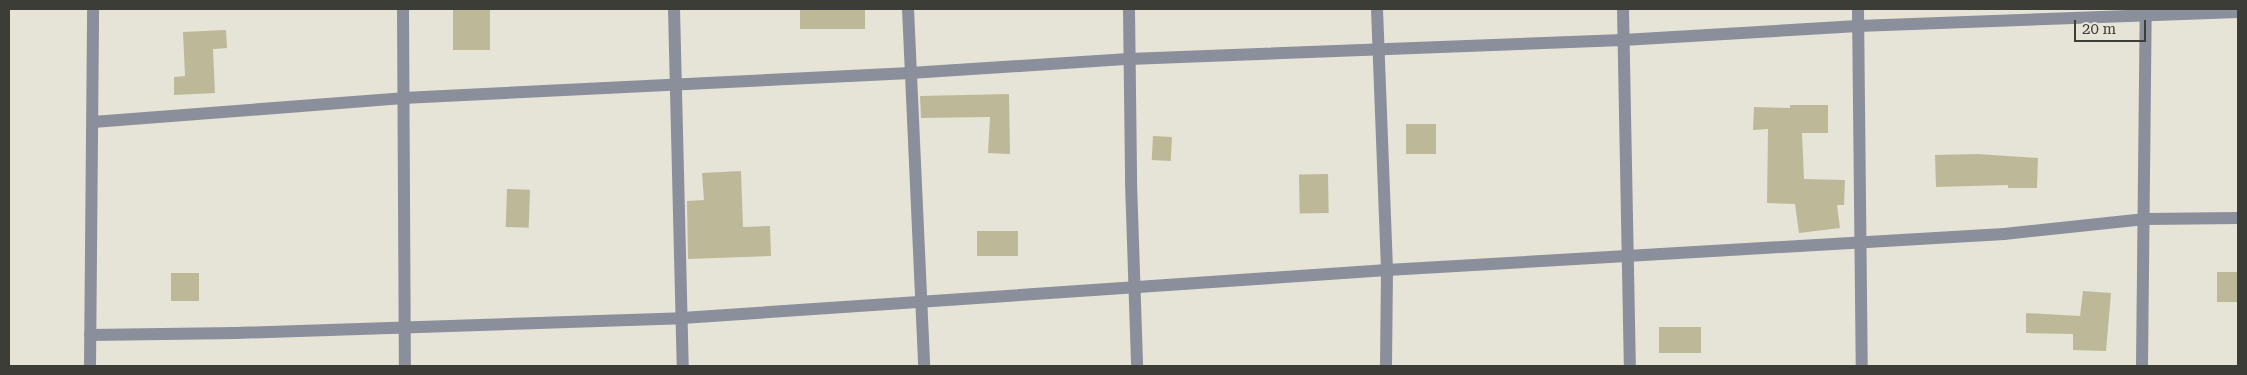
<!DOCTYPE html>
<html>
<head>
<meta charset="utf-8">
<style>
  body { margin:0 }
  #map { position:relative; width:2247px; height:375px; overflow:hidden; background:#e5e4d7; font-family:"Roboto Serif",serif }
  div>[style] { position:absolute }
  .building>* { inset:0; background:#bdb998; transform-origin:0 0 }
  .minor>* { height:12px; margin:-6px; padding:0 6px; transform-origin:6px; border-radius:6px; background:#8b8e9b }
  span { translate:-50% -50%; white-space:nowrap; text-align:center; line-height:1.15; -webkit-text-stroke:4px #e5e4d7; paint-order:stroke }
  .frame { position:absolute; inset:0; border:10px solid #3d3d38; pointer-events:none }
  .scale { position:absolute; left:2074px; top:20px; width:72px; height:22px; box-sizing:border-box; border:2px solid #3d3d38; border-top:0; padding-left:6px; font-size:15px; line-height:18px; white-space:nowrap; color:#3d3d38; -webkit-text-stroke:4px #e5e4d7; paint-order:stroke }
</style>
</head>
<body>
<div id="map">
  <div class="building">
    <i style="left:453px;top:9px;width:37px;height:41px"></i>
    <i style="left:800px;top:9px;width:65px;height:20px"></i>
    <i style="clip-path:polygon(226px 30px,227px 48px,213px 49px,215px 93px,174px 95px,174px 77px,185px 76px,183px 32px)"></i>
    <i style="clip-path:polygon(1009px 94px,1010px 154px,988px 153px,990px 117px,921px 118px,920px 96px)"></i>
    <i style="clip-path:polygon(1790px 105px,1828px 105px,1828px 133px,1802px 133px,1804px 179px,1845px 180px,1844px 205px,1837px 205px,1840px 228px,1799px 233px,1795px 204px,1767px 203px,1768px 129px,1753px 130px,1754px 107px,1790px 108px)"></i>
    <i style="left:1436px;top:124px;width:30px;height:30px;rotate:90deg"></i>
    <i style="left:1153px;top:136px;width:19px;height:24px;rotate:3deg"></i>
    <i style="clip-path:polygon(1977px 154px,2038px 158px,2037px 188px,2008px 188px,2008px 185px,1936px 187px,1935px 155px)"></i>
    <i style="clip-path:polygon(741px 171px,743px 227px,770px 226px,771px 256px,688px 259px,687px 201px,704px 200px,702px 173px)"></i>
    <i style="left:1328px;top:174px;width:39px;height:29px;rotate:89deg"></i>
    <i style="left:507px;top:189px;width:23px;height:38px;rotate:2deg"></i>
    <i style="left:1018px;top:231px;width:25px;height:41px;rotate:90deg"></i>
    <i style="left:2217px;top:272px;width:21px;height:30px"></i>
    <i style="left:199px;top:273px;width:28px;height:28px;rotate:90deg"></i>
    <i style="clip-path:polygon(2083px 291px,2111px 293px,2106px 351px,2073px 350px,2073px 334px,2026px 333px,2026px 313px,2080px 316px)"></i>
    <i style="left:1659px;top:327px;width:42px;height:26px"></i>
  </div>
  <div class="minor">
    <i style="left:403px;top:9px;width:357px;rotate:89.7deg"></i>
    <i style="left:674px;top:9px;width:357px;rotate:88.6deg"></i>
    <i style="left:908px;top:9px;width:357px;rotate:87.4deg"></i>
    <i style="left:1129px;top:9px;width:173px;rotate:89.3deg"></i>
    <i style="left:1131px;top:182px;width:184px;rotate:88.1deg"></i>
    <i style="left:1377px;top:9px;width:261px;rotate:87.8deg"></i>
    <i style="left:1387px;top:270px;width:96px;rotate:90.6deg"></i>
    <i style="left:1623px;top:9px;width:357px;rotate:88.9deg"></i>
    <i style="left:1858px;top:9px;width:357px;rotate:89.4deg"></i>
    <i style="left:93px;top:122px;width:311px;rotate:-4.4deg"></i>
    <i style="left:403px;top:98px;width:508px;rotate:-2.82deg"></i>
    <i style="left:910px;top:73px;width:219px;rotate:-3.7deg"></i>
    <i style="left:1129px;top:59px;width:494px;rotate:-2.2deg"></i>
    <i style="left:1623px;top:40px;width:235px;rotate:-3.4deg"></i>
    <i style="left:1858px;top:26px;width:380px;rotate:-2.1deg"></i>
    <i style="left:90px;top:335px;width:146px;rotate:-0.8deg"></i>
    <i style="left:236px;top:333px;width:446px;rotate:-1.9deg"></i>
    <i style="left:682px;top:318px;width:707px;rotate:-3.89deg"></i>
    <i style="left:1387px;top:270px;width:618px;rotate:-3.34deg"></i>
    <i style="left:2004px;top:234px;width:142px;rotate:-6.1deg"></i>
    <i style="left:2145px;top:219px;width:93px;rotate:-0.6deg"></i>
    <i style="left:90px;top:366px;width:357px;rotate:-89.5deg"></i>
    <i style="left:2142px;top:366px;width:357px;rotate:-89.4deg"></i>
  </div>
  <div class="frame"></div>
  <div class="scale">20 m</div>
</div>
</body>
</html>
